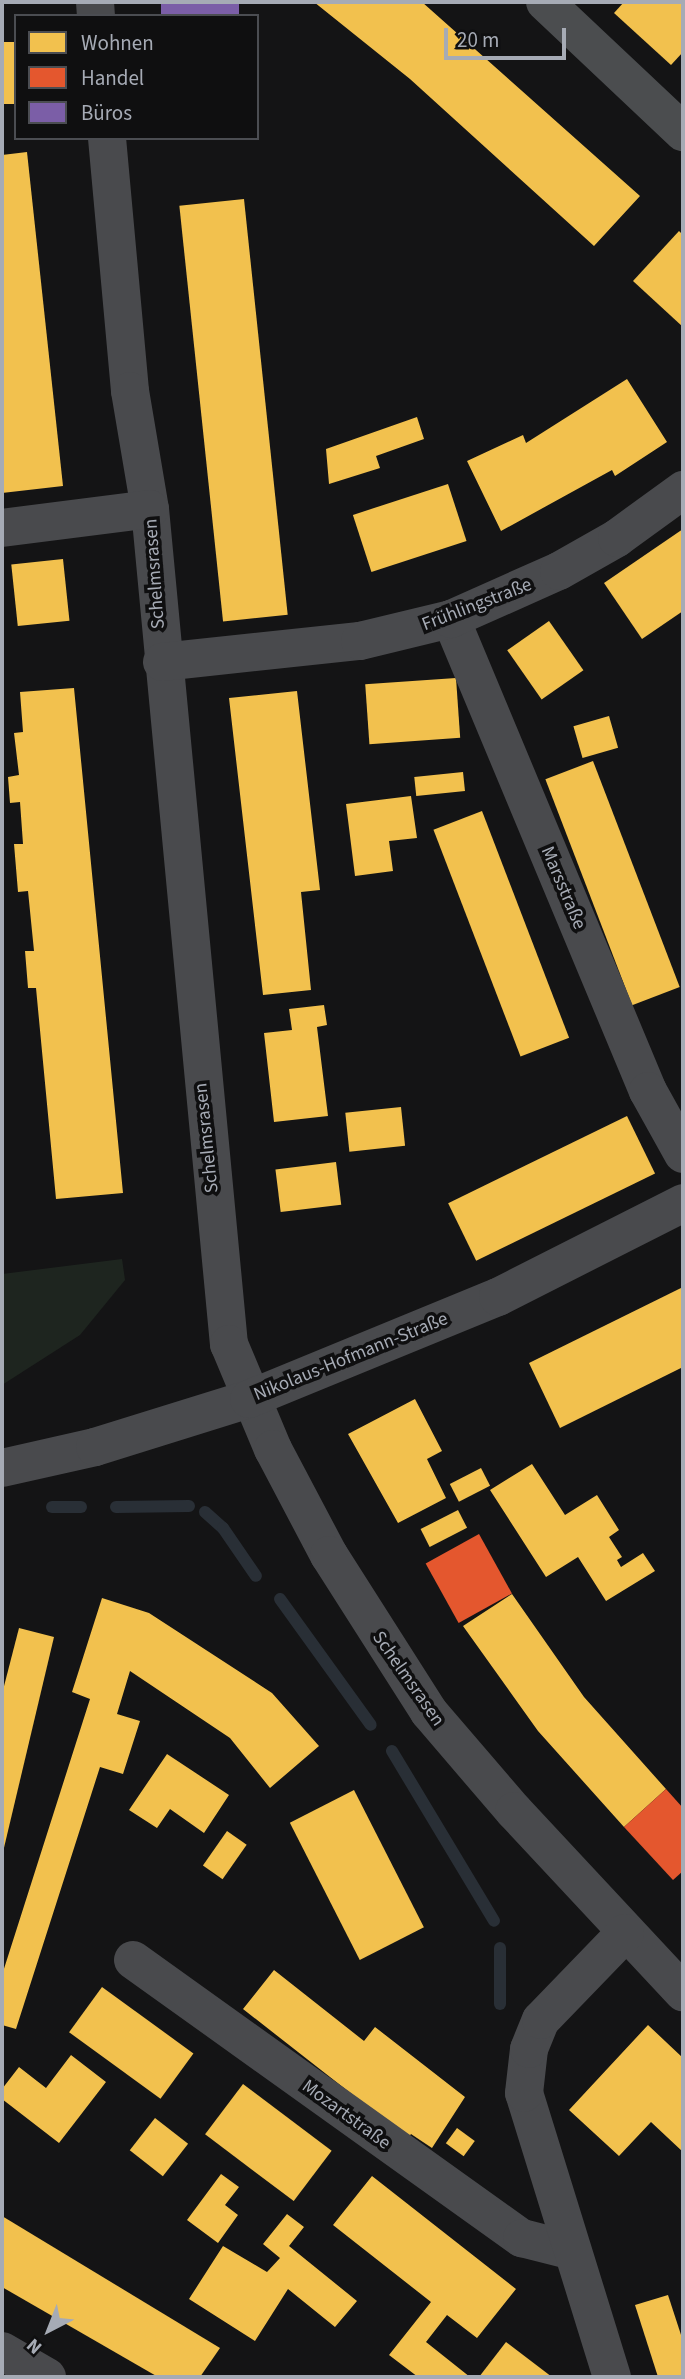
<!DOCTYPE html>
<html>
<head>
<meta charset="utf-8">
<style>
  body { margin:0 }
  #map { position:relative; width:685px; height:2379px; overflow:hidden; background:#141415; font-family:"Source Sans 3",sans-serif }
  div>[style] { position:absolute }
  .green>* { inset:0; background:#1e251f }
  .homes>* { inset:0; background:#f2c14e; transform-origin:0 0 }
  .shops>* { inset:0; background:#e4572e; transform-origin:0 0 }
  .offices>* { inset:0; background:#7b5ea7; transform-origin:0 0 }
  .stream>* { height:12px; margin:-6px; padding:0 6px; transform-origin:6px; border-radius:6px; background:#292f36 }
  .minor>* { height:38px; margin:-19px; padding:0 19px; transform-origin:19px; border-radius:19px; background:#494a4d }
  .major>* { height:38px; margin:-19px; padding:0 19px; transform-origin:19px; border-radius:19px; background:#4b4d4f }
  span { translate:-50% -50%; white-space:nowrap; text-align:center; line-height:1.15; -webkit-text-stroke:7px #0f0f10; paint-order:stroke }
  .street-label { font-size:19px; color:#a6abb5 }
  .frame { position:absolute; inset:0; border:4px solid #a6abb5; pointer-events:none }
  .legend { position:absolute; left:14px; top:14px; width:245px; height:126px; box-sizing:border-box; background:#0f0f10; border:2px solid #4b4d52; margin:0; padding:9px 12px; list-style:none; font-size:21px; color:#a6abb5 }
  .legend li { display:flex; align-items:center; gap:14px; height:35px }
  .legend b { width:35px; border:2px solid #4b4d52 }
  .north { position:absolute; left:14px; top:2295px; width:70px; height:70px; -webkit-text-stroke:5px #0f0f10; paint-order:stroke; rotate:222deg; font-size:19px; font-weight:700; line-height:28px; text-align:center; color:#a6abb5 }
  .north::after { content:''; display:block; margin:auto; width:24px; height:32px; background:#a6abb5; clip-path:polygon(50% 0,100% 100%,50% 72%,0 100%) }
  .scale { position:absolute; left:444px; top:28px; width:122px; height:32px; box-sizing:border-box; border:4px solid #a6abb5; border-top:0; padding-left:9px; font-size:21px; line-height:24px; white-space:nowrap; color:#a6abb5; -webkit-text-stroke:5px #0f0f10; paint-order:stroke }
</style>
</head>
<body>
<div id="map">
  <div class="green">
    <i style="clip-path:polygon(122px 1259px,125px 1280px,80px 1335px,2px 1385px,2px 1274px)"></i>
  </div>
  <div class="homes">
    <i style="clip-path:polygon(314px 2px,422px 2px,640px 196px,594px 246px,410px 79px)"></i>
    <i style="clip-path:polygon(624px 2px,683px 2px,683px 52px,671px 65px,614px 13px)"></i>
    <i style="left:16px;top:42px;width:62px;height:14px;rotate:90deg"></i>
    <i style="clip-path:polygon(27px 152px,63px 486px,2px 493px,2px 155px)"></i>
    <i style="left:244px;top:199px;width:418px;height:65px;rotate:84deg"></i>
    <i style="clip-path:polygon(679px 231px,683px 235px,683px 327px,633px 281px)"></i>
    <i style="clip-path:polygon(627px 379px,667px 442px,615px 476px,612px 470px,501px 531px,467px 461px,523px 435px,526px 443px)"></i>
    <i style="clip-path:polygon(417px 417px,424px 439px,376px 456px,380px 468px,329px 484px,326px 449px)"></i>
    <i style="left:448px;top:484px;width:60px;height:100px;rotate:72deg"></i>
    <i style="clip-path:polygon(683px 529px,683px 611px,642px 639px,604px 583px)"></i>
    <i style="left:63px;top:559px;width:62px;height:52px;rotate:84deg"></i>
    <i style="left:549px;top:621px;width:60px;height:51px;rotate:55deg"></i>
    <i style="left:456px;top:678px;width:60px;height:91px;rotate:86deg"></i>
    <i style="clip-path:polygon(74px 688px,123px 1193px,56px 1199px,36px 988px,28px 988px,25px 951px,34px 951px,28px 891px,18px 892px,14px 844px,23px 844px,20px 802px,10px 803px,8px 777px,19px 775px,14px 733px,23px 732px,20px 692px)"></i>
    <i style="clip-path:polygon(297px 691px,320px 890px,301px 892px,311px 990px,263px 995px,229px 698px)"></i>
    <i style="left:609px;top:716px;width:33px;height:37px;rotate:74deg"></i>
    <i style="left:593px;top:761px;width:242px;height:51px;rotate:69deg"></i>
    <i style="left:463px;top:772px;width:19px;height:49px;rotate:84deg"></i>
    <i style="clip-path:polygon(411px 796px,417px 838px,389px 841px,393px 871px,355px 876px,346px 804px)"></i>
    <i style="left:482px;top:811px;width:243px;height:52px;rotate:69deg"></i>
    <i style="clip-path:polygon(324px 1005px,327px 1025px,317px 1027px,328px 1116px,274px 1122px,264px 1033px,292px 1030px,289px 1009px)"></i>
    <i style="left:401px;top:1107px;width:39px;height:56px;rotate:84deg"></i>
    <i style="left:627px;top:1116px;width:64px;height:199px;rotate:64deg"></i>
    <i style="left:336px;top:1162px;width:43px;height:61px;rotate:83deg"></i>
    <i style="clip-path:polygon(683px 1287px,683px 1367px,560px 1428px,529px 1363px)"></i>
    <i style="clip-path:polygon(415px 1399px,442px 1451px,427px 1459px,446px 1498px,398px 1523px,348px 1434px)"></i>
    <i style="clip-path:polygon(532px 1464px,565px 1515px,597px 1495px,619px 1530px,609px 1537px,622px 1557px,617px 1560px,621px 1567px,643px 1553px,655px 1571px,606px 1601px,578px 1557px,546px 1577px,490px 1490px)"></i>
    <i style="left:481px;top:1468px;width:20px;height:35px;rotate:63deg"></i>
    <i style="left:458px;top:1510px;width:20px;height:42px;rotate:63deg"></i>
    <i style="clip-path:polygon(512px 1594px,584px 1697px,666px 1789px,624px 1827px,538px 1731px,463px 1626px)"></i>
    <i style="clip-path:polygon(102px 1598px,149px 1613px,272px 1693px,319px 1746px,270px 1788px,230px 1738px,130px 1671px,117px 1714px,140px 1721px,123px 1774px,100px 1767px,16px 2029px,2px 2025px,2px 1975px,90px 1699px,72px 1692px)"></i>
    <i style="clip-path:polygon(19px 1628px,54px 1637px,3px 1852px,2px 1694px)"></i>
    <i style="clip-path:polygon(167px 1754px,229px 1795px,204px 1833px,170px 1809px,157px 1828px,129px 1810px)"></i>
    <i style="left:354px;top:1790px;width:154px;height:72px;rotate:63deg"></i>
    <i style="left:227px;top:1831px;width:24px;height:42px;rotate:35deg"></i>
    <i style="clip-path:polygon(274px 1970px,364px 2041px,375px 2027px,465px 2097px,432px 2148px,411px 2134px,408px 2138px,243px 2009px)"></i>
    <i style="left:102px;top:1987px;width:113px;height:56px;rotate:36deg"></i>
    <i style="clip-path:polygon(648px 2025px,683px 2058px,683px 2152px,651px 2122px,619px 2156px,569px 2110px)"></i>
    <i style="clip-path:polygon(71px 2055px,106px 2082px,59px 2143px,2px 2099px,2px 2089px,19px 2067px,46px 2088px)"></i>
    <i style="left:243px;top:2084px;width:111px;height:63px;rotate:37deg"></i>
    <i style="left:155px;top:2118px;width:42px;height:41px;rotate:38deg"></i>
    <i style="left:457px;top:2128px;width:22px;height:19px;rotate:36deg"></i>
    <i style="clip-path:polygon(221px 2174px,239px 2187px,225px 2205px,238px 2215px,218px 2243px,187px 2220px)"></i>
    <i style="clip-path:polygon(372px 2176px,516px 2289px,477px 2338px,447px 2315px,426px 2342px,470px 2377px,418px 2377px,389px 2355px,431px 2302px,333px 2225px)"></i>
    <i style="clip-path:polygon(287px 2214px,304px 2227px,289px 2246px,357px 2301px,335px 2327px,288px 2289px,255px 2341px,189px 2299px,223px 2246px,267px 2272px,280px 2258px,263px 2244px)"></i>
    <i style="clip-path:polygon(2px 2216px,220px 2348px,200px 2377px,158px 2377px,2px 2287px)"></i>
    <i style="clip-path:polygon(668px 2295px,683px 2341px,683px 2375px,658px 2377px,635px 2305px)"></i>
    <i style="clip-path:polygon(506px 2342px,552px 2377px,479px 2377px)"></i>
  </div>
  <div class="shops">
    <i style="left:479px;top:1534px;width:68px;height:61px;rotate:61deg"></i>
    <i style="clip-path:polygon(666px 1789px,683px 1808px,683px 1871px,673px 1880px,624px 1827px)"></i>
  </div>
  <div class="offices">
    <i style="left:161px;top:2px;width:78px;height:14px"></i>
  </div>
  <div class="stream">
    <i style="left:52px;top:1507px;width:29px"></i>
    <i style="left:116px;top:1507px;width:73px;rotate:-0.8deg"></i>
    <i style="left:205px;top:1512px;width:24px;rotate:42deg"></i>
    <i style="left:223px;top:1528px;width:58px;rotate:55.5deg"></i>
    <i style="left:280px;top:1599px;width:155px;rotate:54.2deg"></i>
    <i style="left:392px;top:1751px;width:198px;rotate:59deg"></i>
    <i style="left:500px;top:2004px;width:56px;rotate:-90deg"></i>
  </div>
  <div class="minor">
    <i style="left:95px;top:2px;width:14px;rotate:86deg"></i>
    <i style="left:107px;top:138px;width:254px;rotate:84.8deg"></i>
    <i style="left:130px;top:391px;width:120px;rotate:80.4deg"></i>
    <i style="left:150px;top:509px;width:839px;rotate:84.6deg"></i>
    <i style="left:229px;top:1344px;width:114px;rotate:67.3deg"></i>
    <i style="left:273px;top:1449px;width:120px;rotate:62.2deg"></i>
    <i style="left:329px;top:1555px;width:186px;rotate:57.5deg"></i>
    <i style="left:429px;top:1712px;width:130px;rotate:49.4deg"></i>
    <i style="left:514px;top:1811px;width:248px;rotate:47deg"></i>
    <i style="left:2px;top:528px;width:149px;rotate:-7.3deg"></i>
    <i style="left:451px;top:619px;width:511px;rotate:67.35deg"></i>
    <i style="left:648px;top:1091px;width:72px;rotate:60.9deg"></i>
    <i style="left:162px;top:662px;width:199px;rotate:-6.1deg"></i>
    <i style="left:360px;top:641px;width:94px;rotate:-13.6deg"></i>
    <i style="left:451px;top:619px;width:118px;rotate:-24deg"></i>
    <i style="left:559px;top:571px;width:67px;rotate:-29.6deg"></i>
    <i style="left:617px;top:538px;width:82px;rotate:-36deg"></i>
    <i style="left:2px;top:1468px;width:95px;rotate:-12.7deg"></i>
    <i style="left:95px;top:1447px;width:161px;rotate:-17.3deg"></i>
    <i style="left:249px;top:1399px;width:269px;rotate:-22.3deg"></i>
    <i style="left:498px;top:1297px;width:208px;rotate:-26.9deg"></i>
    <i style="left:133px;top:1960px;width:478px;rotate:35.6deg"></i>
    <i style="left:522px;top:2238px;width:49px;rotate:14.3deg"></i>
    <i style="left:2px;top:2351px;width:52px;rotate:30deg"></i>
    <i style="left:612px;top:2377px;width:297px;rotate:-107.2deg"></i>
    <i style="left:524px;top:2093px;width:44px;rotate:-83.5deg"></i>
    <i style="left:529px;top:2049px;width:31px;rotate:-68deg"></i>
    <i style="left:541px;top:2020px;width:121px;rotate:-46deg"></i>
  </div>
  <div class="major">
    <i style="left:545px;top:2px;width:190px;rotate:43.3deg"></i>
  </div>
  <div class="street-label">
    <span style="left:155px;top:574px;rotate:-94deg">Schelmsrasen</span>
    <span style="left:477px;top:605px;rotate:-21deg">Frühlingstraße</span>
    <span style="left:563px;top:888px;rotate:67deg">Marsstraße</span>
    <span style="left:207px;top:1138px;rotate:-96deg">Schelmsrasen</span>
    <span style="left:351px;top:1357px;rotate:-22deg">Nikolaus-Hofmann-Straße</span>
    <span style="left:408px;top:1679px;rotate:55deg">Schelmsrasen</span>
    <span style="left:346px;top:2115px;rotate:36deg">Mozartstraße</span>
  </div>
  <div class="frame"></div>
  <ul class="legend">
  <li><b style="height:19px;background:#f2c14e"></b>Wohnen</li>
  <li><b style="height:19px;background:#e4572e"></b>Handel</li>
  <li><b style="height:19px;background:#7b5ea7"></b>Büros</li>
  </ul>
  <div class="north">N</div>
  <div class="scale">20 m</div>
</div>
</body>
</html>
